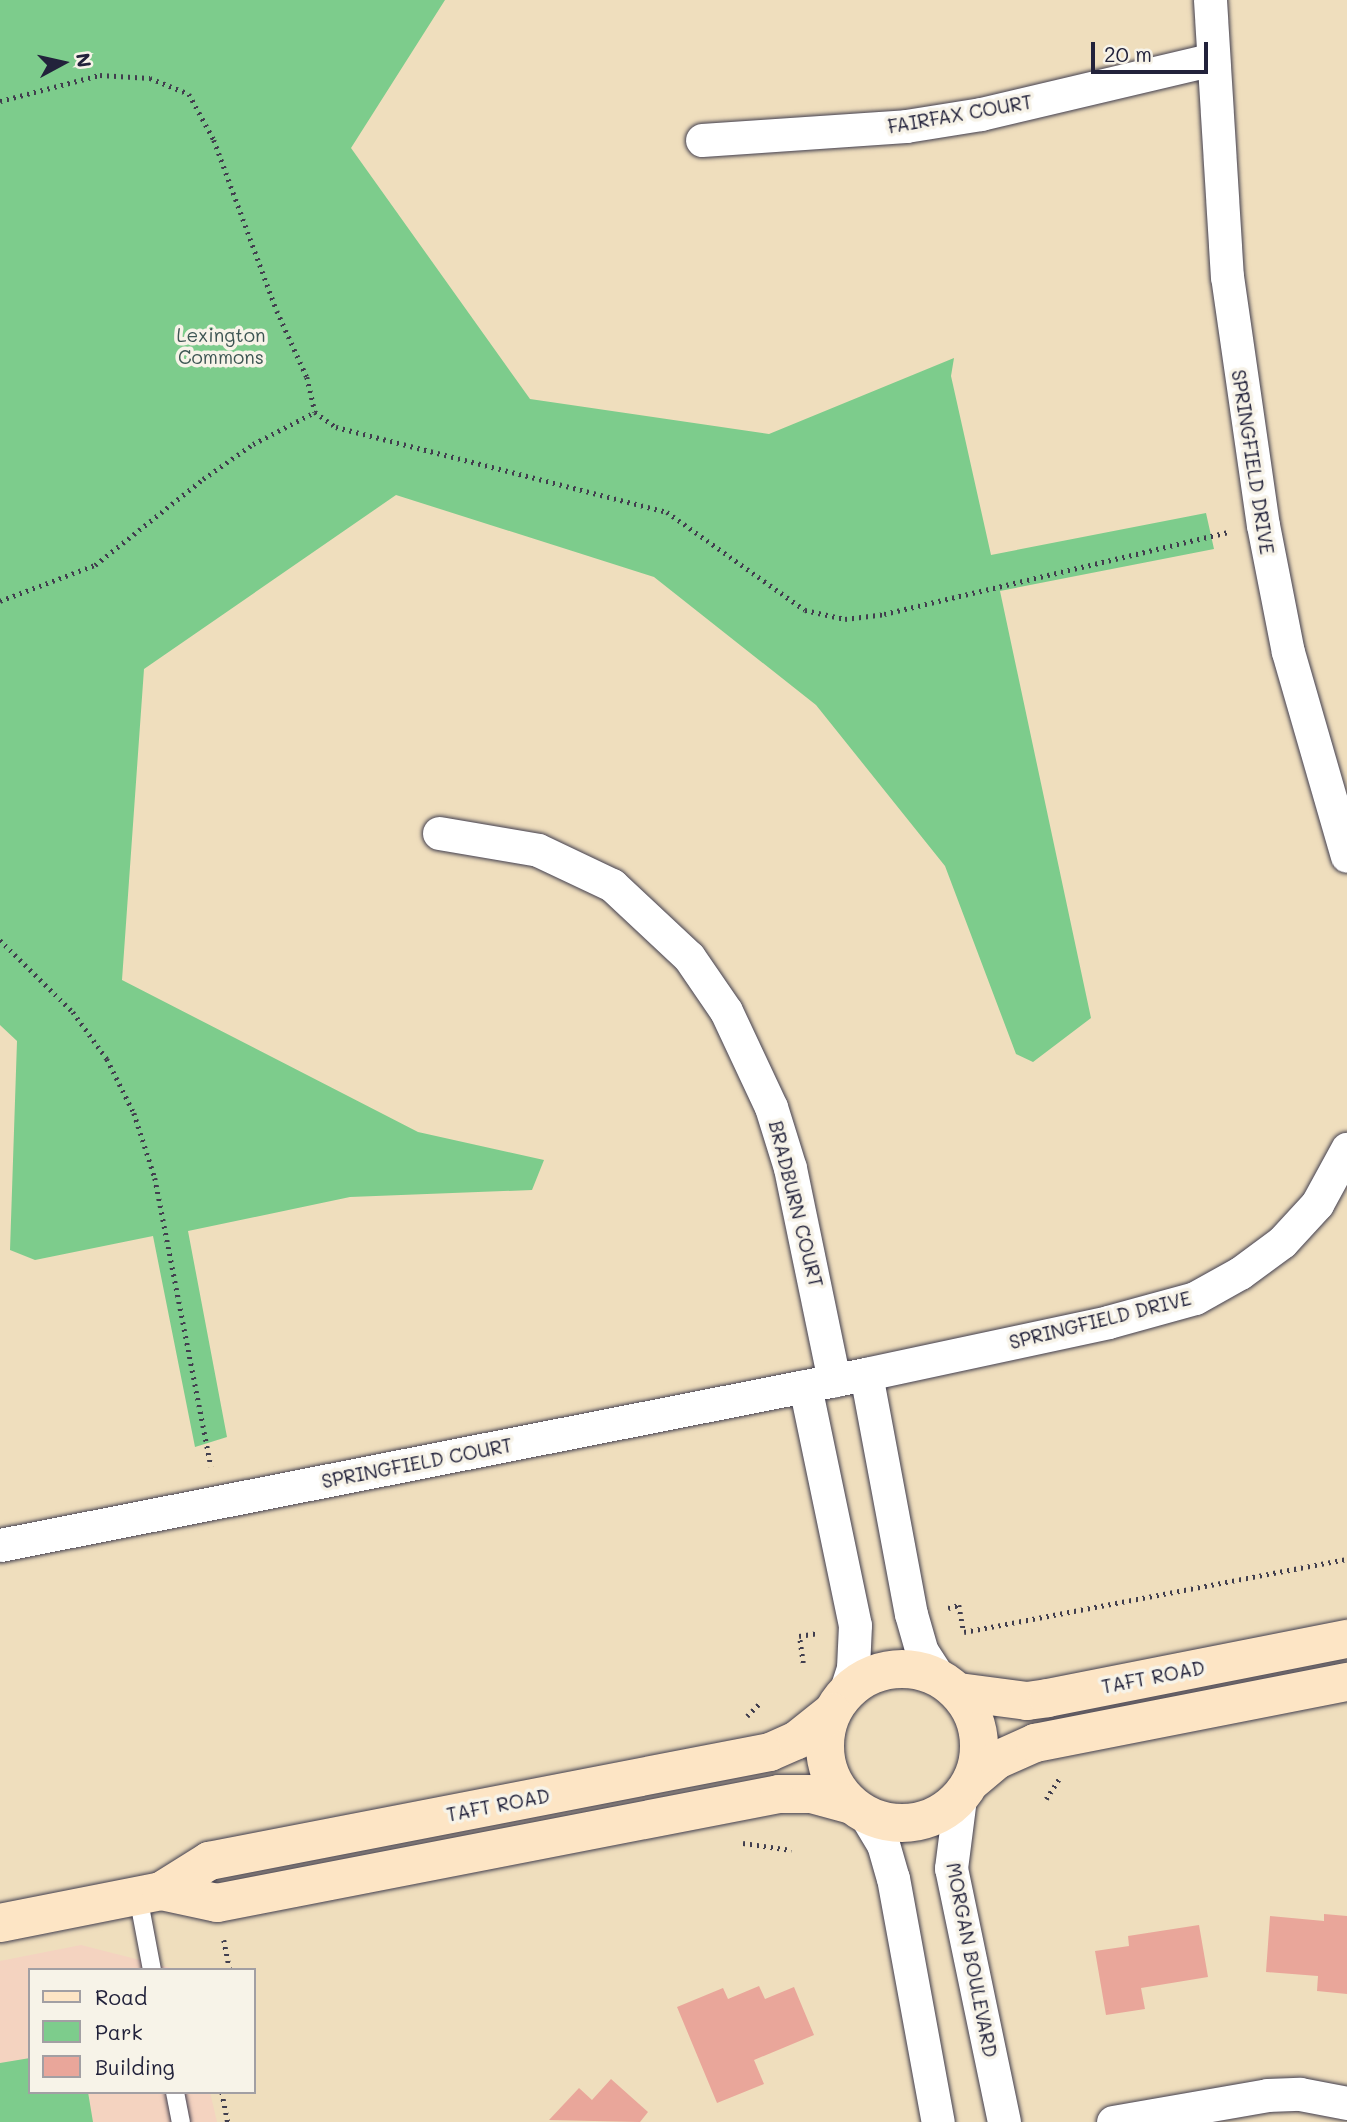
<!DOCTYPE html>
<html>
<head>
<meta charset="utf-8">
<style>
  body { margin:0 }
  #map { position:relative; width:1347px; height:2122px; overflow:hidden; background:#efdebd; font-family:Mali,sans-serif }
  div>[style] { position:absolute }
  .built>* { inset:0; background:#f4d3c0 }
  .green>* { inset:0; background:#7dcc8c }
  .building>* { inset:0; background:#e9a69a }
  .path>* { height:4.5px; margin-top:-2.25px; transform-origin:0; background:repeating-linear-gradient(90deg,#413e4e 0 2px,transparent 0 7px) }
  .roads { filter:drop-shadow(0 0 2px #413e4e) drop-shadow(0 0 2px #413e4e) }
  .lane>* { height:18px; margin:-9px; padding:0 9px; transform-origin:9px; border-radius:9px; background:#fff }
  .street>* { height:33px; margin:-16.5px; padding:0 16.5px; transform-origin:16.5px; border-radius:16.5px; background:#fff }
  .secondary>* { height:38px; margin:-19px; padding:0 19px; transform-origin:19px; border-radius:19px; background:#fde5c5 }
  .secondary>.ring { margin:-19px; padding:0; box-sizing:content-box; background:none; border:38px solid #fde5c5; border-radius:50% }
  span { translate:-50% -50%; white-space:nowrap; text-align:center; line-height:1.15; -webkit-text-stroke:7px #f7f3e8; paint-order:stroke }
  .street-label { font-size:19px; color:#22223b }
  .park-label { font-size:19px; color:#3d5553 }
  .legend { position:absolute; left:28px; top:1968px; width:228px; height:126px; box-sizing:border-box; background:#f7f3e8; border:2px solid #a29fa3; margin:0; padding:9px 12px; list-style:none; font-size:21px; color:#22223b }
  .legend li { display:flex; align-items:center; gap:14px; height:35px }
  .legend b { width:35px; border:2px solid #a29fa3 }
  .north { position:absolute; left:28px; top:28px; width:70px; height:70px; -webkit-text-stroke:5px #f7f3e8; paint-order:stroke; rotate:82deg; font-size:19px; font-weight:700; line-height:28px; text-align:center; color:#22223b }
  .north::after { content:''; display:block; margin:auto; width:24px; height:32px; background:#22223b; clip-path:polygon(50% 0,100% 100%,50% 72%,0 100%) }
  .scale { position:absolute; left:1091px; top:42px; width:117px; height:32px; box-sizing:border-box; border:4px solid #22223b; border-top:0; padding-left:9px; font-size:21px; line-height:24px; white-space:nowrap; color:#22223b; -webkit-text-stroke:5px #f7f3e8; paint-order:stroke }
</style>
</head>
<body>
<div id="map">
  <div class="built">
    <i style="clip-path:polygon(81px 1945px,179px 1970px,30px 1970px,30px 2092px,210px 2092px,217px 2122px,0 2122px,0 1961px)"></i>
  </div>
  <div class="green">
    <i style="clip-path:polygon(0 0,445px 0,351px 148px,530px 399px,769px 434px,954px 358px,951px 376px,991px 555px,1206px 513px,1214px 549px,1000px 591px,1091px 1018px,1033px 1062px,1016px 1054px,945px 866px,816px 705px,654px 577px,396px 495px,144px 669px,122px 980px,418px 1132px,544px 1160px,532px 1190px,350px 1197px,188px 1231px,227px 1437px,195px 1447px,153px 1236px,35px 1260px,10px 1250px,17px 1041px,0 1025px)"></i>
    <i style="clip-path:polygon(30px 2058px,30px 2092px,88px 2092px,93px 2122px,0 2122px,0 2063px)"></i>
  </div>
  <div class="building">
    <i style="clip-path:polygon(1324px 1914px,1347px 1916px,1347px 1994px,1317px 1991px,1318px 1976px,1266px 1972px,1270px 1916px,1324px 1921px)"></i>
    <i style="clip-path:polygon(1199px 1925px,1208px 1977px,1141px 1988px,1145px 2009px,1106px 2015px,1095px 1951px,1129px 1946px,1128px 1936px)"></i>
    <i style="clip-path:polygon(759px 1986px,765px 1999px,794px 1987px,814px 2035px,754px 2060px,764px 2084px,717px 2103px,677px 2007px,723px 1988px,728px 1999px)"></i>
    <i style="clip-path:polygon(611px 2079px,648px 2112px,640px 2122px,549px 2120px,579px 2088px,592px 2100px)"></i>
  </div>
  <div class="path">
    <i style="left:0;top:101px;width:103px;rotate:-14.6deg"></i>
    <i style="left:100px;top:75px;width:50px;rotate:3.4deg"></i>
    <i style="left:150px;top:78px;width:42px;rotate:22.3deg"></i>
    <i style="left:189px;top:94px;width:52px;rotate:61.5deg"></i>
    <i style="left:214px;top:140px;width:182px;rotate:69.8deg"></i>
    <i style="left:277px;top:311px;width:72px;rotate:65.6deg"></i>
    <i style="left:307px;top:377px;width:36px;rotate:77deg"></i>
    <i style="left:315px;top:412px;width:26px;rotate:36deg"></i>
    <i style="left:336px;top:427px;width:342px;rotate:14.4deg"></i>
    <i style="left:667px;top:512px;width:169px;rotate:35.4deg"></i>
    <i style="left:805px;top:610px;width:41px;rotate:12.7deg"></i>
    <i style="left:845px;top:619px;width:39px;rotate:-7deg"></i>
    <i style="left:884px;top:614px;width:354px;rotate:-13.4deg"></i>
    <i style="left:0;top:601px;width:102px;rotate:-20.8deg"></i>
    <i style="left:95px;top:565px;width:138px;rotate:-38.5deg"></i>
    <i style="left:203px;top:479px;width:61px;rotate:-35deg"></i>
    <i style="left:253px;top:444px;width:70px;rotate:-27.3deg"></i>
    <i style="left:0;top:940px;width:103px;rotate:44.6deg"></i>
    <i style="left:73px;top:1012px;width:58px;rotate:54.1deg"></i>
    <i style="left:107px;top:1059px;width:60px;rotate:63.4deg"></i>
    <i style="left:134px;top:1113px;width:68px;rotate:72.1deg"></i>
    <i style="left:155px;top:1178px;width:294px;rotate:79deg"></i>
    <i style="left:948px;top:1608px;width:11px;rotate:-15deg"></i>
    <i style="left:959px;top:1605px;width:27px;rotate:80deg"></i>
    <i style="left:964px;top:1632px;width:390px;rotate:-10.8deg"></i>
    <i style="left:803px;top:1663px;width:27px;rotate:-98deg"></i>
    <i style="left:799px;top:1636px;width:18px;rotate:-9deg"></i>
    <i style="left:747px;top:1716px;width:20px;rotate:-45deg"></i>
    <i style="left:1046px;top:1799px;width:24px;rotate:-57deg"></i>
    <i style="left:743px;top:1843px;width:49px;rotate:8.3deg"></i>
    <i style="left:224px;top:1940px;width:31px;rotate:79deg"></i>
    <i style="left:222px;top:2092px;width:31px;rotate:79deg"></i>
  </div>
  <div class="roads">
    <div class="lane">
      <i style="left:138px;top:1896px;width:75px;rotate:79.3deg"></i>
      <i style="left:175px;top:2092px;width:31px;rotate:79deg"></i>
    </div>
    <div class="street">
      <i style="left:1210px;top:0;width:277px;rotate:86.5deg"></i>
      <i style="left:1227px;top:276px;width:252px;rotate:81.8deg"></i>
      <i style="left:1263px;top:525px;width:129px;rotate:78.9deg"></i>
      <i style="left:1288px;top:652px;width:212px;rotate:73.9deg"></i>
      <i style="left:702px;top:140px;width:204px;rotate:-3.9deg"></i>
      <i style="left:906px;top:126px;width:76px;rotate:-9.1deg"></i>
      <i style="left:981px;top:114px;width:238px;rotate:-13.3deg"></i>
      <i style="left:439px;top:833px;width:100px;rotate:9.7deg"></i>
      <i style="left:538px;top:850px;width:82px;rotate:25.3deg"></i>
      <i style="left:612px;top:885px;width:105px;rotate:43.1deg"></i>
      <i style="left:689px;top:957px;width:65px;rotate:55.6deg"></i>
      <i style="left:726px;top:1011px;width:106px;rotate:64.9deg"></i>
      <i style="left:771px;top:1107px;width:64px;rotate:72.7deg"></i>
      <i style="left:790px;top:1168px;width:217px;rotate:78.3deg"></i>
      <i style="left:866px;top:1374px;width:244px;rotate:79.4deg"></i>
      <i style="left:911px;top:1614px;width:37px;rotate:74deg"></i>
      <i style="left:921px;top:1650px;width:33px;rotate:57deg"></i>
      <i style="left:805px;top:1386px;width:244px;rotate:78.2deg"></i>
      <i style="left:855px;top:1625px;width:43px;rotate:92.7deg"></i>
      <i style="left:853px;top:1668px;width:26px;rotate:108deg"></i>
      <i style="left:0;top:1545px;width:883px;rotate:-11.17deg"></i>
      <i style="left:866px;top:1374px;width:248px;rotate:-12.1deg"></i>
      <i style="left:1108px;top:1322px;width:90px;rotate:-15.4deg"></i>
      <i style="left:1195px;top:1298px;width:51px;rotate:-29.1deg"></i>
      <i style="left:1240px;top:1273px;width:52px;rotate:-36.4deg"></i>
      <i style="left:1282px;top:1242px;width:52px;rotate:-47.4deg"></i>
      <i style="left:1317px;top:1204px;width:63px;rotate:-61.4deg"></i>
      <i style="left:960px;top:1798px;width:71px;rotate:97.3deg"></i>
      <i style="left:951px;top:1868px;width:259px;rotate:78.2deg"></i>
      <i style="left:866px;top:1816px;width:33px;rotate:59deg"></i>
      <i style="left:883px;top:1844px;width:35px;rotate:74deg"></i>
      <i style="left:893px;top:1878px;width:248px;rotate:79.6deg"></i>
      <i style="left:1113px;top:2122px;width:156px;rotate:-9.9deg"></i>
      <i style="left:1267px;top:2095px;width:33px;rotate:-2deg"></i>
      <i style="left:1300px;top:2094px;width:48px;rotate:10.8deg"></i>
    </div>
    <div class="secondary">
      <i class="ring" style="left:825px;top:1669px;width:116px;height:116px"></i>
      <i style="left:959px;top:1692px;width:69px;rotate:7.5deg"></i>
      <i style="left:1027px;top:1701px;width:21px;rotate:-8deg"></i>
      <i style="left:1048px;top:1698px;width:305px;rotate:-11.2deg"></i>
      <i style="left:972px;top:1781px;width:33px;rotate:-40deg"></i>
      <i style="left:997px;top:1760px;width:42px;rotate:-24.1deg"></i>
      <i style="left:1035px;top:1743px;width:318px;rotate:-11.1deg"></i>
      <i style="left:161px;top:1891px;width:57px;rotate:12.1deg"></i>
      <i style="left:217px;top:1903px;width:572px;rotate:-10.98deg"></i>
      <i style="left:779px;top:1794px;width:32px"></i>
      <i style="left:811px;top:1794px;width:39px;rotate:15deg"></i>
      <i style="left:0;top:1923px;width:164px;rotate:-11.2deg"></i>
      <i style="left:161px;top:1891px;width:57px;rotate:-32deg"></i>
      <i style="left:209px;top:1861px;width:571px;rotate:-11deg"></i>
      <i style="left:770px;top:1752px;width:30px;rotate:-24deg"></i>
      <i style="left:797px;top:1740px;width:45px;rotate:-38.7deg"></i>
    </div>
  </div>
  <div class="street-label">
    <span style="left:960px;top:114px;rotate:-10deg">FAIRFAX COURT</span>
    <span style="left:1253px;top:462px;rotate:81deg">SPRINGFIELD DRIVE</span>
    <span style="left:796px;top:1204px;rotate:76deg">BRADBURN COURT</span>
    <span style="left:1100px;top:1320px;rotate:-14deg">SPRINGFIELD DRIVE</span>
    <span style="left:417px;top:1463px;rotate:-11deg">SPRINGFIELD COURT</span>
    <span style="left:1153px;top:1677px;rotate:-11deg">TAFT ROAD</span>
    <span style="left:498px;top:1805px;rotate:-11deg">TAFT ROAD</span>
    <span style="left:972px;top:1960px;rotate:79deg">MORGAN BOULEVARD</span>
  </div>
  <div class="park-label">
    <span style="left:221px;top:346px">Lexington<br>Commons</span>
  </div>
  <ul class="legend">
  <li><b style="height:9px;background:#fde5c5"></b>Road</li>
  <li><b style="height:19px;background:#7dcc8c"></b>Park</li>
  <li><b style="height:19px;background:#e9a69a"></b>Building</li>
  </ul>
  <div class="north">N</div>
  <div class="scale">20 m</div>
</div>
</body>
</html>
